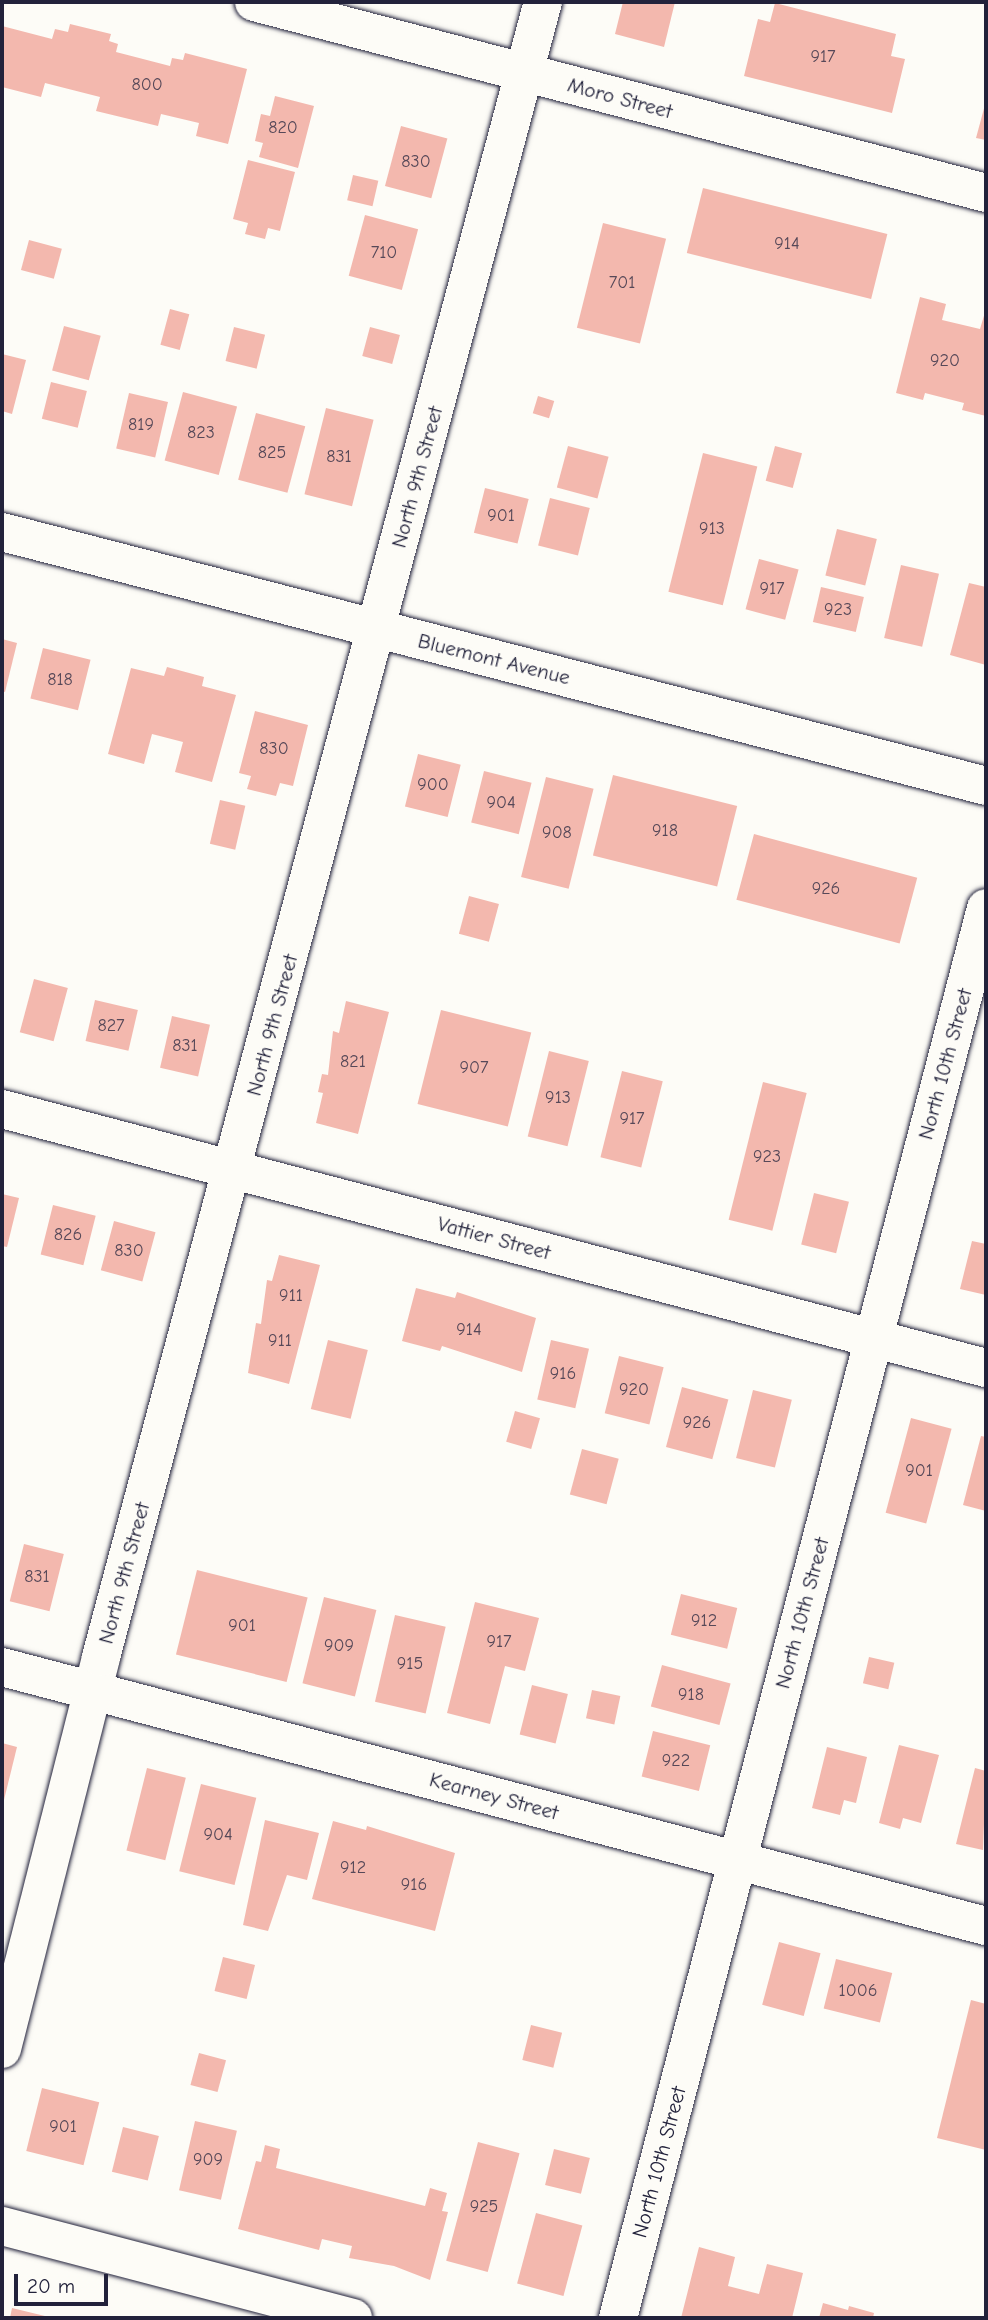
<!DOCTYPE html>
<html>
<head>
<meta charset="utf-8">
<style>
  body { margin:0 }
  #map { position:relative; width:988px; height:2320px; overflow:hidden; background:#fdfcf7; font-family:"Comic Neue",sans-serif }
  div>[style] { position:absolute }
  .building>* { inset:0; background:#f3b8ae; transform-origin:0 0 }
  .roads { filter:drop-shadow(0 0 2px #22223b) drop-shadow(0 0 2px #22223b) }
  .minor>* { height:38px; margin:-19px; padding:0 19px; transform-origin:19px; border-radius:19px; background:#fdfcf7 }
  .secondary>* { height:38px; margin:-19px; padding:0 19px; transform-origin:19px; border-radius:19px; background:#fdfcf7 }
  span { translate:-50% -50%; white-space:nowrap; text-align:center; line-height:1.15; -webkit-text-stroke:5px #fdfcf7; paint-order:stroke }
  .number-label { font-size:18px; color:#564858 }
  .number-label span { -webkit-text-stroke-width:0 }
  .street-label { font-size:21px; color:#22223b }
  .frame { position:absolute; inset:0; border:4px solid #22223b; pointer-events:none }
  .scale { position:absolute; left:14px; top:2274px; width:94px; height:32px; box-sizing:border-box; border:4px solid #22223b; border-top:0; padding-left:9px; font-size:21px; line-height:24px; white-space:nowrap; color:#22223b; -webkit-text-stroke:5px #fdfcf7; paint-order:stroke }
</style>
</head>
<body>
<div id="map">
  <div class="building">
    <i style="clip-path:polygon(623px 2px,675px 2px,664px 47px,615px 34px)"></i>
    <i style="clip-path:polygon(775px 3px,896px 34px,891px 56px,905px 59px,892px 113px,744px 76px,758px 19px,770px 22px)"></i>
    <i style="clip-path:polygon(70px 24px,111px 34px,109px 41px,118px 44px,116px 52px,170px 66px,172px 58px,183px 60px,185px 53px,247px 69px,228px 144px,196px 136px,199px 123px,161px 114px,158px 126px,96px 111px,100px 97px,45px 83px,41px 97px,2px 87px,2px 26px,52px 39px,55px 29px,68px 32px)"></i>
    <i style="clip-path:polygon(275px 96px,314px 106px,298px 168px,259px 157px,263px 143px,255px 141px,261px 114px,270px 116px)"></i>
    <i style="clip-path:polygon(986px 101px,986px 140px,976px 138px)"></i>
    <i style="left:401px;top:126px;width:48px;height:62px;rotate:15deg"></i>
    <i style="clip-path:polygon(248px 160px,295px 172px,280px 231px,268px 228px,265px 239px,245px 234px,248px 223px,233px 219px)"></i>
    <i style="left:353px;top:175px;width:26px;height:26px;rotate:13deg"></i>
    <i style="left:703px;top:188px;width:190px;height:67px;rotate:14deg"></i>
    <i style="left:365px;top:215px;width:55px;height:63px;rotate:15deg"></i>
    <i style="left:603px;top:223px;width:65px;height:108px;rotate:14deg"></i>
    <i style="left:29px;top:240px;width:34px;height:31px;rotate:15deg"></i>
    <i style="clip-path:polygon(920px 297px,946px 304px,942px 320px,980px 329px,986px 309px,986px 416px,962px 410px,964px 403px,925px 393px,923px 400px,896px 393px)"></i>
    <i style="left:170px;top:309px;width:20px;height:37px;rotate:15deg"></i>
    <i style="left:64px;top:326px;width:38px;height:46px;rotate:15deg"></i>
    <i style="left:234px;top:327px;width:32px;height:35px;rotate:14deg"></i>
    <i style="left:370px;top:327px;width:31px;height:30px;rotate:15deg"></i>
    <i style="clip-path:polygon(2px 354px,26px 360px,12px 414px,2px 411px)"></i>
    <i style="left:51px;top:382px;width:37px;height:38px;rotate:14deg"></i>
    <i style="left:183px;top:392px;width:56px;height:71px;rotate:15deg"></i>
    <i style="left:129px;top:393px;width:40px;height:57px;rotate:13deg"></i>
    <i style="left:538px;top:396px;width:17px;height:18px;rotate:17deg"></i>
    <i style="left:326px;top:408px;width:49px;height:89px;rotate:14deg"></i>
    <i style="left:256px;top:413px;width:51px;height:69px;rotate:15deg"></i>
    <i style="left:568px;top:446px;width:42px;height:43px;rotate:15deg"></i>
    <i style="left:775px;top:446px;width:28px;height:36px;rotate:15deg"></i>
    <i style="left:703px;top:453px;width:56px;height:143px;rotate:14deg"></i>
    <i style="left:485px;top:488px;width:45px;height:46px;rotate:14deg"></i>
    <i style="left:550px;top:498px;width:41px;height:49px;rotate:14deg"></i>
    <i style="left:837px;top:529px;width:41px;height:48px;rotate:14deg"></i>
    <i style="left:759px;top:559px;width:41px;height:52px;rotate:15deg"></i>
    <i style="left:901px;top:565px;width:39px;height:75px;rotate:13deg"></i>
    <i style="clip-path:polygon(969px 583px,986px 587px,986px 665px,950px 655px)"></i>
    <i style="left:821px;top:587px;width:44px;height:36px;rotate:13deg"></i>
    <i style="clip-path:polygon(2px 639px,17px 643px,5px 692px,2px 691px)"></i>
    <i style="left:43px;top:648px;width:49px;height:52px;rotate:14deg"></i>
    <i style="clip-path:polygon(167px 667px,204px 677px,202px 686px,236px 695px,212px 782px,175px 772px,183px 742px,152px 734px,144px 764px,108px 754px,131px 668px,164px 676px)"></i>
    <i style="clip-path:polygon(255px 711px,308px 725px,293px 786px,280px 783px,276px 796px,247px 789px,251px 776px,239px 773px)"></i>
    <i style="left:418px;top:754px;width:44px;height:54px;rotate:14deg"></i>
    <i style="left:484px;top:771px;width:49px;height:53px;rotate:14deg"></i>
    <i style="left:613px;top:775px;width:128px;height:83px;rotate:14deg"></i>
    <i style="left:546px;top:777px;width:49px;height:103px;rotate:14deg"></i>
    <i style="left:220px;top:800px;width:26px;height:45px;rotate:13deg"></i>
    <i style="left:754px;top:834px;width:169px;height:68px;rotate:15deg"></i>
    <i style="left:469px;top:896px;width:31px;height:39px;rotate:15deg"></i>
    <i style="left:34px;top:979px;width:35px;height:55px;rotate:15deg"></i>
    <i style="left:95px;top:1000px;width:44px;height:42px;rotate:13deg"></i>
    <i style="clip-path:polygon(346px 1001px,389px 1012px,358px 1134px,316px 1123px,323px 1093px,318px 1092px,322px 1074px,328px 1075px,333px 1031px,339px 1033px)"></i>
    <i style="left:441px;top:1010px;width:93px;height:97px;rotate:14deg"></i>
    <i style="left:172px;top:1016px;width:39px;height:53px;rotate:13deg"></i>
    <i style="left:549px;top:1051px;width:41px;height:88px;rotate:14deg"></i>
    <i style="left:622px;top:1071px;width:42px;height:89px;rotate:14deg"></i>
    <i style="left:763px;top:1082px;width:45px;height:142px;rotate:14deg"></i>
    <i style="left:814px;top:1193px;width:36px;height:53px;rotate:14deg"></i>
    <i style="clip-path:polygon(2px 1194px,19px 1198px,7px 1247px,2px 1246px)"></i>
    <i style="left:53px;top:1205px;width:44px;height:51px;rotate:14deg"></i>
    <i style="left:114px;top:1221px;width:43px;height:51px;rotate:15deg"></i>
    <i style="clip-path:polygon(972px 1241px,986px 1244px,986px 1295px,960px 1289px)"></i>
    <i style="clip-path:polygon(279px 1255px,320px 1265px,289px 1384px,248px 1373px,256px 1323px,261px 1324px,267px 1280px,272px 1281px)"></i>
    <i style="clip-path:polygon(416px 1288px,455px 1298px,457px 1292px,536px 1318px,522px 1372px,442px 1346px,440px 1351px,402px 1341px)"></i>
    <i style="left:328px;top:1340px;width:41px;height:71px;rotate:14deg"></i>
    <i style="left:551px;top:1340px;width:39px;height:61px;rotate:13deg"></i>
    <i style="left:619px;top:1356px;width:46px;height:59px;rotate:14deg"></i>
    <i style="left:682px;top:1387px;width:48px;height:62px;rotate:15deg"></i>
    <i style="left:753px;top:1390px;width:40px;height:70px;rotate:14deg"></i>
    <i style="left:515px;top:1411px;width:26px;height:32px;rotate:16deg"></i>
    <i style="left:911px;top:1418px;width:42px;height:98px;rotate:15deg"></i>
    <i style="clip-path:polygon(981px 1436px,986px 1437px,986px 1511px,963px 1505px)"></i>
    <i style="left:582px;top:1449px;width:38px;height:47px;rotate:15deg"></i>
    <i style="left:24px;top:1544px;width:41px;height:59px;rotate:14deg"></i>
    <i style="left:197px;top:1570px;width:114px;height:87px;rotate:14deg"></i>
    <i style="left:681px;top:1594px;width:58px;height:42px;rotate:14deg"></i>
    <i style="left:324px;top:1597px;width:54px;height:89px;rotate:14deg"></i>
    <i style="clip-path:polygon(475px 1602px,539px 1618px,525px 1671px,505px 1666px,490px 1724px,447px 1713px)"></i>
    <i style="left:395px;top:1615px;width:52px;height:89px;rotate:13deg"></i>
    <i style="left:869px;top:1657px;width:26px;height:27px;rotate:13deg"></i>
    <i style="left:662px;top:1665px;width:71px;height:43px;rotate:15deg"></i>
    <i style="left:532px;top:1685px;width:37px;height:51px;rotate:14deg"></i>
    <i style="left:592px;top:1690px;width:29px;height:29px;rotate:12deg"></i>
    <i style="left:653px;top:1731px;width:59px;height:47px;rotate:14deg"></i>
    <i style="clip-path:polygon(2px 1743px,17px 1747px,3px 1804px,2px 1804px)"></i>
    <i style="clip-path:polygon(899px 1745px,939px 1755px,921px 1823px,903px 1818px,900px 1829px,879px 1823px)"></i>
    <i style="clip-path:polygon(827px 1747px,867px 1757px,856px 1803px,844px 1800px,840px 1815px,812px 1808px)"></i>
    <i style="left:147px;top:1768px;width:40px;height:85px;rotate:14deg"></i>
    <i style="clip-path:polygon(975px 1768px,986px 1771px,983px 1850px,956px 1844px)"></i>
    <i style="left:201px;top:1784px;width:57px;height:90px;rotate:14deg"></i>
    <i style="clip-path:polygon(265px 1820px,319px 1833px,307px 1880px,287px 1875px,268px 1931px,243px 1925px)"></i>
    <i style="clip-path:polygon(333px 1821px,366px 1830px,367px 1826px,455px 1853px,435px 1931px,312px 1899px)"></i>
    <i style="left:779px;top:1942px;width:43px;height:65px;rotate:15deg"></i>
    <i style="left:223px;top:1957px;width:33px;height:35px;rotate:14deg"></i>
    <i style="left:836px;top:1959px;width:58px;height:51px;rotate:14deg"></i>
    <i style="clip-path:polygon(971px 2000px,986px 2004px,986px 2150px,937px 2138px)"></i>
    <i style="left:531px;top:2025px;width:32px;height:36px;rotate:14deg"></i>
    <i style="left:199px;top:2053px;width:28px;height:33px;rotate:15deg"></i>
    <i style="left:42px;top:2088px;width:59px;height:65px;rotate:14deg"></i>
    <i style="left:195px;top:2121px;width:43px;height:71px;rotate:13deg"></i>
    <i style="left:123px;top:2127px;width:37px;height:46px;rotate:14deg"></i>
    <i style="left:478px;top:2142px;width:43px;height:123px;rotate:15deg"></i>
    <i style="clip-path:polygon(265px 2145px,280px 2149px,276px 2168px,425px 2206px,430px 2188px,447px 2193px,442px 2211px,448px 2212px,430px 2280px,394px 2266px,349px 2258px,352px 2246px,322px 2239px,319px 2250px,238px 2229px,256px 2161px,261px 2162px)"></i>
    <i style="left:554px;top:2149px;width:37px;height:37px;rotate:14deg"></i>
    <i style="left:536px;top:2213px;width:48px;height:73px;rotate:15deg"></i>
    <i style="clip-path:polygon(699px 2247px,735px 2257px,728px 2286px,759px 2294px,767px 2264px,803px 2273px,792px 2318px,681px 2318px)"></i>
    <i style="clip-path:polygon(823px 2303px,848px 2310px,849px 2306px,874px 2313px,873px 2318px,819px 2318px)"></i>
    <i style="clip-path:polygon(12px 2308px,49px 2317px,49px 2318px,10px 2318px)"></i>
  </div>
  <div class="roads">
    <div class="minor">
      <i style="left:254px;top:2px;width:757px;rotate:14.62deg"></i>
      <i style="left:2px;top:1109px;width:1018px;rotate:14.75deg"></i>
      <i style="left:2px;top:1667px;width:1018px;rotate:14.75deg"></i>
      <i style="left:2px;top:2049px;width:404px;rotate:-75.8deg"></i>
      <i style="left:101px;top:1657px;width:1713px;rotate:-75.05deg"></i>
      <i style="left:2px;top:2226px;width:363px;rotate:14.7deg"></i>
      <i style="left:618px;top:2318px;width:1457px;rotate:-75.37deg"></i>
    </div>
    <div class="secondary">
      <i style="left:2px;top:532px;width:1016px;rotate:14.47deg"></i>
    </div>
  </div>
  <div class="number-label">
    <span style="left:823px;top:57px">917</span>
    <span style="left:147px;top:85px">800</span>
    <span style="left:283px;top:128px">820</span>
    <span style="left:416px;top:162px">830</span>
    <span style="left:787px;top:244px">914</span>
    <span style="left:384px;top:253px">710</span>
    <span style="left:622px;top:283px">701</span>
    <span style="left:945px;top:361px">920</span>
    <span style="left:141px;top:425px">819</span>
    <span style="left:201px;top:433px">823</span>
    <span style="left:272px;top:453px">825</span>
    <span style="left:339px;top:457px">831</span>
    <span style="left:501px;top:516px">901</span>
    <span style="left:712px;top:529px">913</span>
    <span style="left:772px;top:589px">917</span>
    <span style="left:838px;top:610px">923</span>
    <span style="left:60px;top:680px">818</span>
    <span style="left:274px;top:749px">830</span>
    <span style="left:433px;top:785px">900</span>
    <span style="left:501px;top:803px">904</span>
    <span style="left:665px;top:831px">918</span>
    <span style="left:557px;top:833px">908</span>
    <span style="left:826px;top:889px">926</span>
    <span style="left:111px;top:1026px">827</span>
    <span style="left:185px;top:1046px">831</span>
    <span style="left:353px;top:1062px">821</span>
    <span style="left:474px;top:1068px">907</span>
    <span style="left:558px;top:1098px">913</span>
    <span style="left:632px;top:1119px">917</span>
    <span style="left:767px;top:1157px">923</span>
    <span style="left:68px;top:1235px">826</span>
    <span style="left:129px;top:1251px">830</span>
    <span style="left:291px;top:1296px">911</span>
    <span style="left:469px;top:1330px">914</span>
    <span style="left:280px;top:1341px">911</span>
    <span style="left:563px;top:1374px">916</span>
    <span style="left:634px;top:1390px">920</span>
    <span style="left:697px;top:1423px">926</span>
    <span style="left:919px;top:1471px">901</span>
    <span style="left:37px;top:1577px">831</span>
    <span style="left:704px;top:1621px">912</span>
    <span style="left:242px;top:1626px">901</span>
    <span style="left:499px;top:1642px">917</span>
    <span style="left:339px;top:1646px">909</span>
    <span style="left:410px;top:1664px">915</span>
    <span style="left:691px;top:1695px">918</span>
    <span style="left:676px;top:1761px">922</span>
    <span style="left:218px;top:1835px">904</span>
    <span style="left:353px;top:1868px">912</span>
    <span style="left:414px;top:1885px">916</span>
    <span style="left:858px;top:1991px">1006</span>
    <span style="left:63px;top:2127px">901</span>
    <span style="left:208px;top:2160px">909</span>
    <span style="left:484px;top:2207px">925</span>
  </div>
  <div class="street-label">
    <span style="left:620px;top:98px;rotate:15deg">Moro Street</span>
    <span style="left:417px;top:477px;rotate:-75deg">North 9th Street</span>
    <span style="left:494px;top:659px;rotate:14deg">Bluemont Avenue</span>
    <span style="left:272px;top:1025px;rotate:-75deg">North 9th Street</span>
    <span style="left:945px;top:1064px;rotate:-75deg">North 10th Street</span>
    <span style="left:494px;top:1238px;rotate:15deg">Vattier Street</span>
    <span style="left:124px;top:1573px;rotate:-75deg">North 9th Street</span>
    <span style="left:802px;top:1613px;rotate:-75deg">North 10th Street</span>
    <span style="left:494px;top:1796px;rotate:15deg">Kearney Street</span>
    <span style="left:659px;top:2162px;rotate:-75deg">North 10th Street</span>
  </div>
  <div class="frame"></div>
  <div class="scale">20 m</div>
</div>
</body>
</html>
